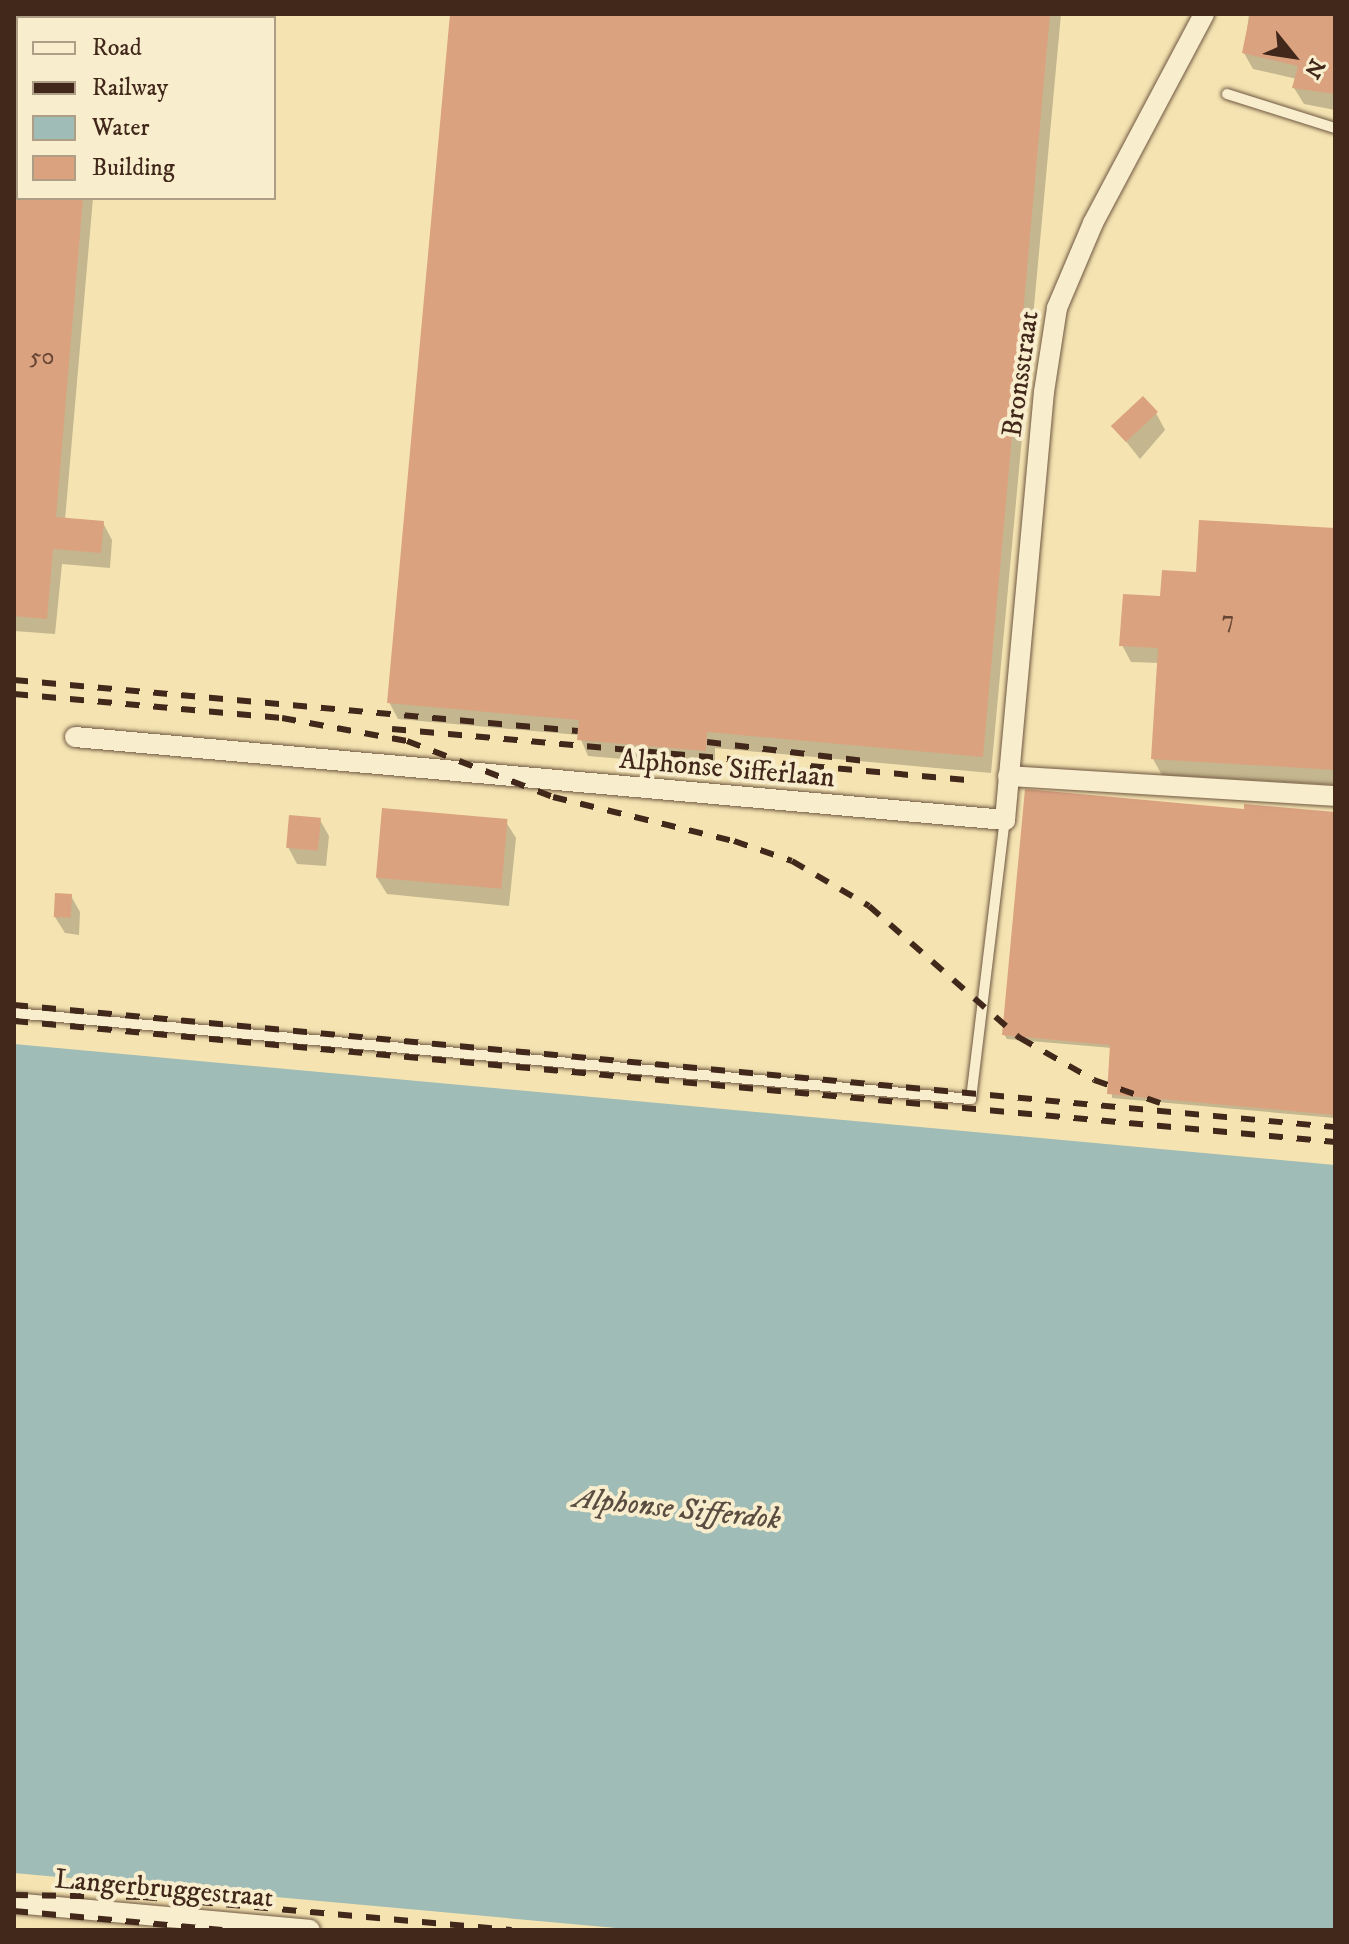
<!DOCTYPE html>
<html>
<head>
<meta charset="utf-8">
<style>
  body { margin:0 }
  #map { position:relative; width:1349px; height:1944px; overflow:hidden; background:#f5e4b2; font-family:"IM FELL DW Pica",serif }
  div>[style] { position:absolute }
  .water>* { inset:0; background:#9fbcb6 }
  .shadow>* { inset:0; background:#0003 }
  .building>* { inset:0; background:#dba280; transform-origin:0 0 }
  .roads { filter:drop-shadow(0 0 2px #6f5741) drop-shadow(0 0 2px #6f5741) }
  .lane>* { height:10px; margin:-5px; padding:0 5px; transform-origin:5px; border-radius:5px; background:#f8edcd }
  .street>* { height:20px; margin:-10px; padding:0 10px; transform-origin:10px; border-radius:10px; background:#f8edcd }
  .rail>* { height:6px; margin-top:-3px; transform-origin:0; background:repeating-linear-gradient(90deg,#42281b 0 14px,transparent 0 28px) }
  span { translate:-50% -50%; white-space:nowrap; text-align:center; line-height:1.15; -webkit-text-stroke:8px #f8edcd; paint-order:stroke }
  .number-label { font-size:24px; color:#684634 }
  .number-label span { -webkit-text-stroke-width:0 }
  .street-label { font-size:28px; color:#42281b }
  .water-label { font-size:30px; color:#594d42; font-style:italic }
  .frame { position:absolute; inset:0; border:16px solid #42281b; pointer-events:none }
  .legend { position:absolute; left:16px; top:16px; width:260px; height:184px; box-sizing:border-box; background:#f8edcd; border:2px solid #af9e86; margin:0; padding:10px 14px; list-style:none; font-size:24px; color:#42281b }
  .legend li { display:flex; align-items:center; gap:16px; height:40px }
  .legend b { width:40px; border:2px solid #af9e86 }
  .north { position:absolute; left:1253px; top:16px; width:80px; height:80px; -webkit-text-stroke:6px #f8edcd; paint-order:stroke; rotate:120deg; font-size:22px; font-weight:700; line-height:32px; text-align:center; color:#42281b }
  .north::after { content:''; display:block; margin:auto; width:28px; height:36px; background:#42281b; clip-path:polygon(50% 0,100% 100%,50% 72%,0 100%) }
</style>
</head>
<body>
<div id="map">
  <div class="water">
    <i style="clip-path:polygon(14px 1044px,1335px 1165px,1335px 1930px,638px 1930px,14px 1873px)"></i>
  </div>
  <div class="shadow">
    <i style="clip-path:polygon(452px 14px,1061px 14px,991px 773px,715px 748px,715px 767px,588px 756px,579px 735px,398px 719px,389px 702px)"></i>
    <i style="clip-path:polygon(1249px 14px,1335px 14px,1335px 110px,1304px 104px,1294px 88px,1297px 79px,1253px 69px,1244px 53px)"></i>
    <i style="clip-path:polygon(14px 144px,18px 198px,93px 198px,65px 520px,103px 523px,112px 540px,110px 568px,62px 564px,55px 634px,14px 631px)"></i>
    <i style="clip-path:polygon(1156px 413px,1165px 430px,1140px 459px,1116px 429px)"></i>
    <i style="clip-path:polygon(1335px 530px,1335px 785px,1162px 775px,1153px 759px,1159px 663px,1131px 662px,1122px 645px,1162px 598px,1198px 574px)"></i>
    <i style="clip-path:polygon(1245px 812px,1335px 812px,1335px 1118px,1112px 1098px,1112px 1048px,1007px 1039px,1004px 1034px)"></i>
    <i style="clip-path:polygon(320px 820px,329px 836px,326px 866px,297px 864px,288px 847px)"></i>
    <i style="clip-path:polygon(506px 822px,516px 838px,509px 906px,387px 894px,377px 878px)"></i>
    <i style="clip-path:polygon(71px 896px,80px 912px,79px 935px,65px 933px,55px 917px)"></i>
  </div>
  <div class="building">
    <i style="clip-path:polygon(450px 14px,1050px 14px,983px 757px,707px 732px,706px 751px,577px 740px,579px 720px,387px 703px)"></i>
    <i style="clip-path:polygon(1250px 14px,1335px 14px,1335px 94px,1292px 88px,1298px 66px,1242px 53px)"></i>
    <i style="clip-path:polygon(14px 142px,18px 198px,83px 198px,56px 517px,104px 521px,101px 553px,53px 549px,47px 619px,14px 616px)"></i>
    <i style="left:1143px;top:396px;width:22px;height:44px;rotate:47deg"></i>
    <i style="clip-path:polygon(1199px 520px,1335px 528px,1335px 770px,1151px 759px,1158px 648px,1119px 646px,1123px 594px,1160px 596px,1162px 570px,1196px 572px)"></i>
    <i style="clip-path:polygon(1025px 789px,1244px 809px,1244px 804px,1335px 812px,1335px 1115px,1107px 1094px,1110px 1045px,1002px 1035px)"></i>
    <i style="left:382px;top:808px;width:126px;height:70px;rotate:5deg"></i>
    <i style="left:289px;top:815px;width:32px;height:33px;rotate:5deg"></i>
    <i style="left:55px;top:893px;width:17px;height:24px;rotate:3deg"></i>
  </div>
  <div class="roads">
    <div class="lane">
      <i style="left:1227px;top:94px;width:113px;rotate:17.5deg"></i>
      <i style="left:14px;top:1013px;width:961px;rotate:5.14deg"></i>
      <i style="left:971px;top:1099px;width:281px;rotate:-83.1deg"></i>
    </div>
    <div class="street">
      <i style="left:75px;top:737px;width:934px;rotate:5.1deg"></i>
      <i style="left:1005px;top:820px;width:430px;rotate:-84.8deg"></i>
      <i style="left:1044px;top:392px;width:85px;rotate:-81.2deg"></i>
      <i style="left:1057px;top:308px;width:92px;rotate:-67deg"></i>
      <i style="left:1093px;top:223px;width:237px;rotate:-62deg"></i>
      <i style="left:1008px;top:776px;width:328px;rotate:3.5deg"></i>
      <i style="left:14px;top:1903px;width:297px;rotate:5.2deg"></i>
    </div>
  </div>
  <div class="rail">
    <i style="left:14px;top:680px;width:566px;rotate:5.17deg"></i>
    <i style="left:14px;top:694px;width:280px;rotate:5.1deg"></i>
    <i style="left:282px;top:718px;width:127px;rotate:10.4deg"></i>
    <i style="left:407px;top:741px;width:156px;rotate:21deg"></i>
    <i style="left:553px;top:797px;width:186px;rotate:13.7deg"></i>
    <i style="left:734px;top:841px;width:61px;rotate:19deg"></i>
    <i style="left:792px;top:861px;width:89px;rotate:30.3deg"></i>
    <i style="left:869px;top:906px;width:201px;rotate:41.2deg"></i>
    <i style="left:1020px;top:1038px;width:85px;rotate:29.6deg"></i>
    <i style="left:1094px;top:1080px;width:70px;rotate:19.2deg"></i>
    <i style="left:392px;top:729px;width:577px;rotate:5.07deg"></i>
    <i style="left:707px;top:742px;width:167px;rotate:6.9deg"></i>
    <i style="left:14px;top:1005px;width:1327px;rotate:5.28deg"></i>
    <i style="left:14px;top:1021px;width:1327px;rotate:5.23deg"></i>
    <i style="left:14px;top:1895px;width:129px;rotate:0.9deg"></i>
    <i style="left:143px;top:1897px;width:370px;rotate:5.1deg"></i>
    <i style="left:14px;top:1911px;width:209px;rotate:5.2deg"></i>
  </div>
  <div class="number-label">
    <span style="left:42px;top:358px">50</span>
    <span style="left:1228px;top:621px">7</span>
  </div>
  <div class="street-label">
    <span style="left:1021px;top:374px;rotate:-82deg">Bronsstraat</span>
    <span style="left:727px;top:769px;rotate:5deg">Alphonse Sifferlaan</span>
    <span style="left:164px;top:1889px;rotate:5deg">Langerbruggestraat</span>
  </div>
  <div class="water-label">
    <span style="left:677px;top:1510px;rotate:6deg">Alphonse Sifferdok</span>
  </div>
  <div class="frame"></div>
  <ul class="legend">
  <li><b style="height:10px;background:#f8edcd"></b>Road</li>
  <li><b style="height:10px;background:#42281b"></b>Railway</li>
  <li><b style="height:22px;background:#9fbcb6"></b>Water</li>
  <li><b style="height:22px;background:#dba280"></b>Building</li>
  </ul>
  <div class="north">N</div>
</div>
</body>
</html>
